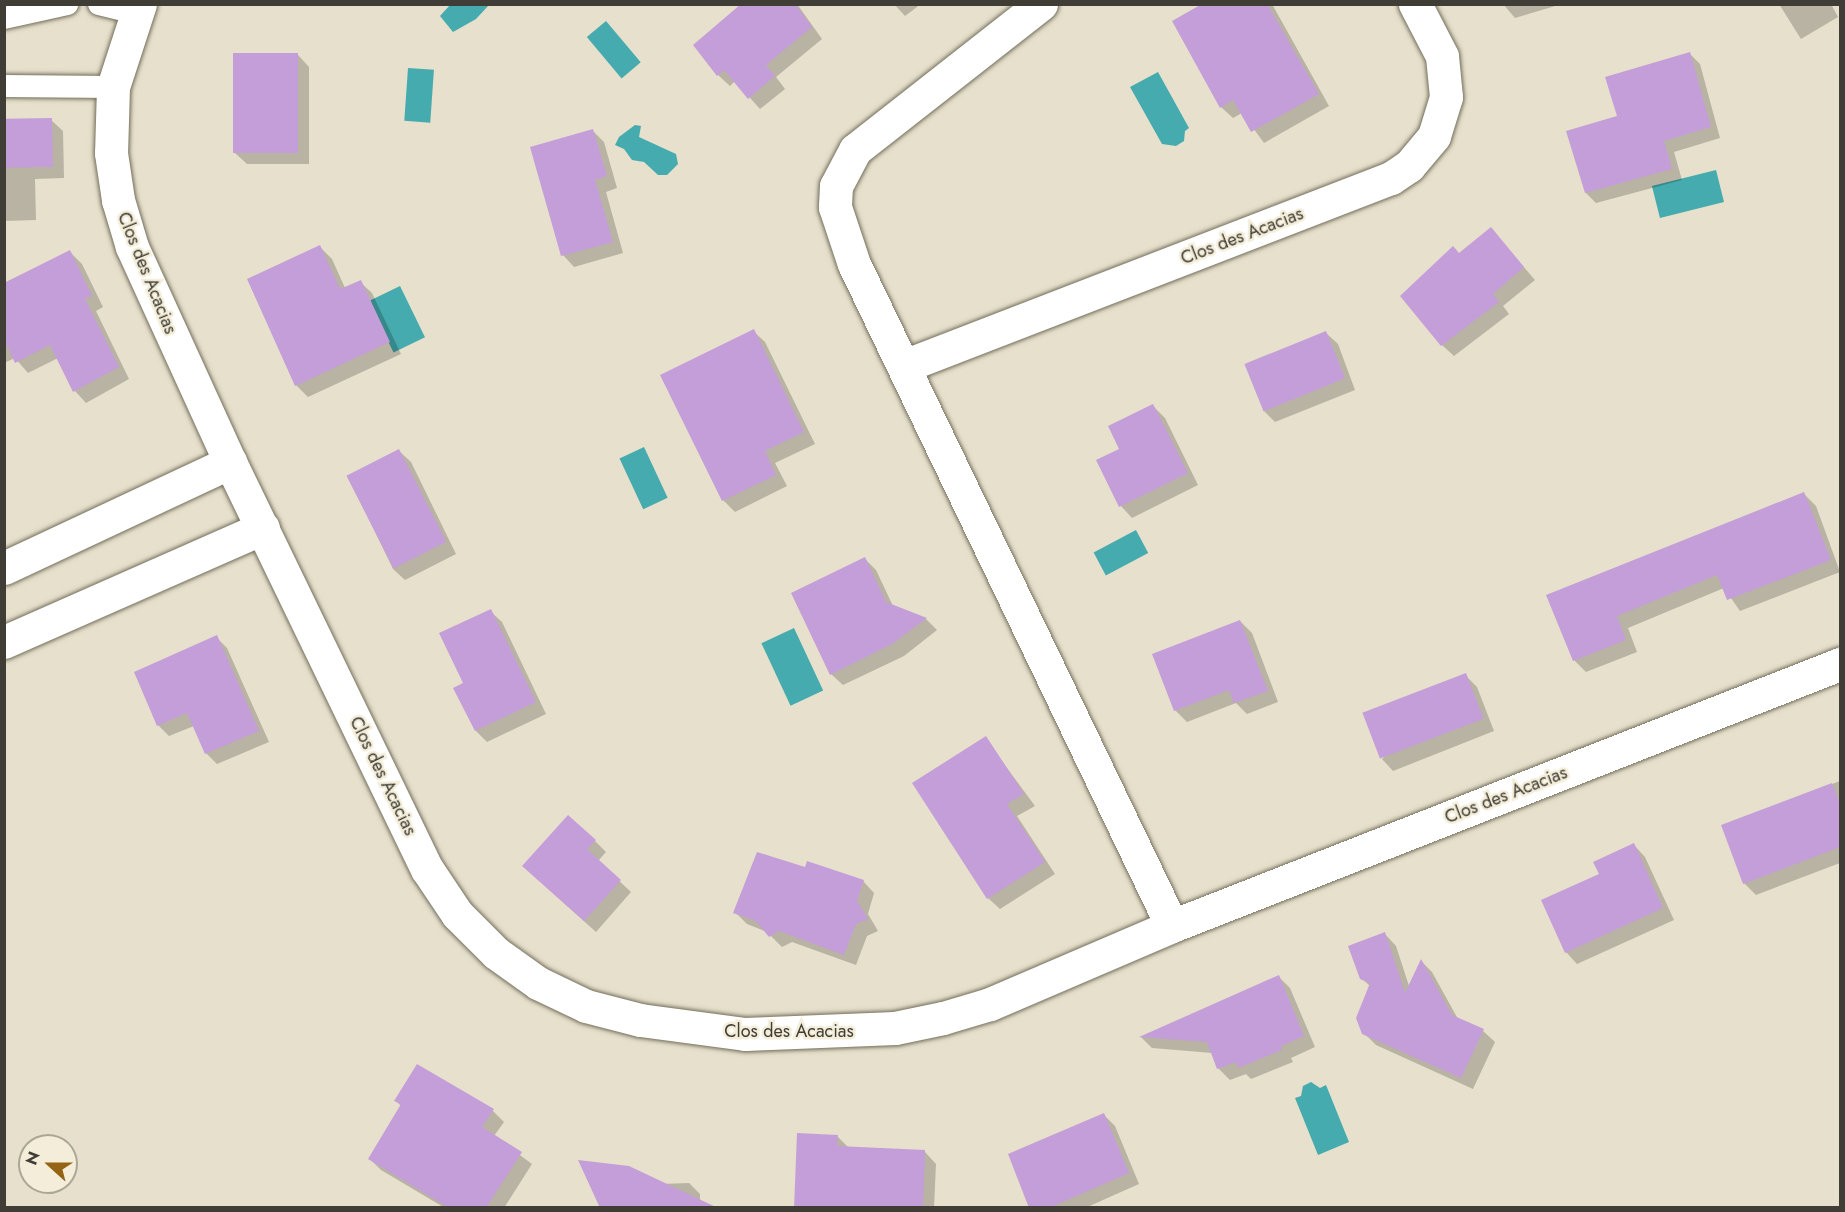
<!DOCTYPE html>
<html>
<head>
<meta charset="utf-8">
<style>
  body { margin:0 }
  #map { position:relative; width:1845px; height:1212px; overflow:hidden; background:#e6e0cc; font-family:Jost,sans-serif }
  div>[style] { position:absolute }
  .water>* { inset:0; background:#45abae; transform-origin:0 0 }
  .shadow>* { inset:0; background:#0003 }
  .building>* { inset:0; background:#c49ed9; transform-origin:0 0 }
  .roads { filter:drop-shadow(0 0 2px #736e5c) drop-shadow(0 0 2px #736e5c) }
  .lane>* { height:22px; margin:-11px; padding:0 11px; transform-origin:11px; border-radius:11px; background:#fff }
  .street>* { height:33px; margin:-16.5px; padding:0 16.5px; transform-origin:16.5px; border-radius:16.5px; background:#fff }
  span { translate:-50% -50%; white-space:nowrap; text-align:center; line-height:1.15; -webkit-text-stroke:5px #f3edd9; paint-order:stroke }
  .street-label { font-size:18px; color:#3f3d35 }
  .frame { position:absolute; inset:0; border:6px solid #3f3d35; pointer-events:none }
  .north { position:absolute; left:18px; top:1134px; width:60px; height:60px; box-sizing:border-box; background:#f3edd9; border:2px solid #aba797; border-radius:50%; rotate:291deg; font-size:16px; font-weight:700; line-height:24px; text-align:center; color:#3f3d35 }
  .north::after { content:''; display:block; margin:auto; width:21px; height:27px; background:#946314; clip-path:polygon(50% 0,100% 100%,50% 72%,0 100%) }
</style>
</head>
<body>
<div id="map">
  <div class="water">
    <i style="clip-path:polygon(450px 5px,450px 4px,489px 5px,476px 19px,453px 32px,440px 16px)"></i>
    <i style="left:606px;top:21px;width:54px;height:25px;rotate:50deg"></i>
    <i style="left:408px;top:68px;width:26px;height:53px;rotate:4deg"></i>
    <i style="clip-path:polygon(1158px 72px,1189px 128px,1185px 131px,1184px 141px,1176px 146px,1162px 144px,1130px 87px)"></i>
    <i style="clip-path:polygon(635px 125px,641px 126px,639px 137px,676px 154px,678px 164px,667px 175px,658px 175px,644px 162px,632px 160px,624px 149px,615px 145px,619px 137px)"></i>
    <i style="left:1716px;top:170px;width:33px;height:66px;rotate:76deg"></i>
    <i style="left:400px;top:286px;width:57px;height:35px;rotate:64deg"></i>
    <i style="left:644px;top:447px;width:56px;height:27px;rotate:65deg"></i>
    <i style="left:1136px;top:530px;width:26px;height:48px;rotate:62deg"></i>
    <i style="left:794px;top:628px;width:69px;height:36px;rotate:65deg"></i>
    <i style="clip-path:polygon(1311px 1082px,1320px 1088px,1326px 1085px,1349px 1142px,1318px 1155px,1295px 1098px,1301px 1096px,1303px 1086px)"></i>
  </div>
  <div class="shadow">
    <i style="clip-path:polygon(739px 4px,797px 4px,822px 39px,776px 77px,785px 89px,760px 109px,735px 81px,730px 86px,718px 75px)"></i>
    <i style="clip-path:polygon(894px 4px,921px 4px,905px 16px)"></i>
    <i style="clip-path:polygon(1205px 4px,1272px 4px,1329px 106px,1264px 143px,1242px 113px,1233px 118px,1221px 107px)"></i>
    <i style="clip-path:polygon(1503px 4px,1562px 4px,1515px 18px)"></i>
    <i style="clip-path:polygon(1779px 4px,1831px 4px,1838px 17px,1801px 39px)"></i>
    <i style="clip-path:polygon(1690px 54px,1700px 64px,1720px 138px,1674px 152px,1682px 180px,1596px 203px,1586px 193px,1619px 117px)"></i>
    <i style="clip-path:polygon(298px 55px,309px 67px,309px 164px,247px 164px,235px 153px)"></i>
    <i style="clip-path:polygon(51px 120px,63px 131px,64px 178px,35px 179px,36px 220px,4px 221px,4px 122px)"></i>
    <i style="clip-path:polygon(592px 130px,604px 142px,617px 188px,606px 192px,623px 253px,574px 267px,563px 255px)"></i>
    <i style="clip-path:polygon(1491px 229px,1535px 280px,1503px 306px,1509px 314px,1454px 356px,1442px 345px,1459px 255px)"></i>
    <i style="clip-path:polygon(320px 247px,332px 259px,345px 288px,360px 282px,372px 293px,401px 354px,308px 397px,296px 385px)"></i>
    <i style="clip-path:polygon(70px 252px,82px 264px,103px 307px,96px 311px,129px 379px,86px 403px,75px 391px,58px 358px,28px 373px,15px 358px,4px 363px,4px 283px)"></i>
    <i style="clip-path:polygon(753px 331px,765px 342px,815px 444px,775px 463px,787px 486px,735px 512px,723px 500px)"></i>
    <i style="clip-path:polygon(1326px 333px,1338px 344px,1355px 390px,1275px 422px,1263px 410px)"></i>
    <i style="clip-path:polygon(1153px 406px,1165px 418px,1198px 485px,1132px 518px,1121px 506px,1098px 461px,1121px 450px)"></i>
    <i style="clip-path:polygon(399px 451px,411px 462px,456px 554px,405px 580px,393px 569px,348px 476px)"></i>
    <i style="clip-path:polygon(1804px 494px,1816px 506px,1840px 572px,1740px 611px,1724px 588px,1628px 628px,1637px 652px,1586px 672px,1574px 660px,1548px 596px)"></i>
    <i style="clip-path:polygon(864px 558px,876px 570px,893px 606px,926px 619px,937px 630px,904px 656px,843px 685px,831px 674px)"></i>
    <i style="clip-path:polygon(490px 611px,502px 622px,546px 714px,487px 742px,476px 731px,465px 683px)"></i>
    <i style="clip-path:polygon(1240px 621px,1252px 633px,1278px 702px,1247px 714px,1236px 703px,1187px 722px,1175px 710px)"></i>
    <i style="clip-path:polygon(216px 637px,227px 648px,269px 742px,217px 764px,206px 753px,194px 726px,169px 736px,158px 725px)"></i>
    <i style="clip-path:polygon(1465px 675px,1477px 687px,1494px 731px,1393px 771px,1382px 759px)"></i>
    <i style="clip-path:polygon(985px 738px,1035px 806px,1017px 816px,1055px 874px,1000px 909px,988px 898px)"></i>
    <i style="clip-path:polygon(1840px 781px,1840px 863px,1756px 895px,1744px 883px,1723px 826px)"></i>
    <i style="clip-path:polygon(595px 841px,606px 852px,598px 861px,631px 892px,596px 932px,536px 878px)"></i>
    <i style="clip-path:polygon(1634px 845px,1645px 857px,1674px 920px,1577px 964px,1566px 952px)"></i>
    <i style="clip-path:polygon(806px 869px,863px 881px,874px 893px,868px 914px,878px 931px,867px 936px,856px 965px,792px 942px,782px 947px,767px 932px,747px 924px,735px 912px)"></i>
    <i style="clip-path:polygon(1385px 934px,1396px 946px,1409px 986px,1421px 961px,1432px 972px,1458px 1019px,1483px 1031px,1495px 1042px,1473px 1089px,1376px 1045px,1364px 1033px,1370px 986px,1361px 978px)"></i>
    <i style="clip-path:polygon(1279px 977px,1290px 988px,1315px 1047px,1291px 1058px,1293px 1062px,1251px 1079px,1246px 1074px,1230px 1080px,1218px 1068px,1212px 1053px,1152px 1048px,1141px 1037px)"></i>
    <i style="clip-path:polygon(396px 1101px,493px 1111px,504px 1122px,494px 1136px,532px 1164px,504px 1208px,445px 1208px,381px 1170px,370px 1159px,401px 1106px)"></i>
    <i style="clip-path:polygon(1104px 1115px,1115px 1126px,1139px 1184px,1085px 1208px,1031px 1208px)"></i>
    <i style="clip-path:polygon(837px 1136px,849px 1148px,925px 1152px,936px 1164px,934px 1208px,795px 1208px)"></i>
    <i style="clip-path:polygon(689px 1183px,700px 1194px,700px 1208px,660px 1184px)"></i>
  </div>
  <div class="building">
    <i style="clip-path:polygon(741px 4px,795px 4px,812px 27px,766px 65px,775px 76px,748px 99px,724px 70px,717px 76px,693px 45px)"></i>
    <i style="clip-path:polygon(1202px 4px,1267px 4px,1319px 94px,1251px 132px,1233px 100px,1220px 108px,1172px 21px)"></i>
    <i style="clip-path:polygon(1690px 52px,1711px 127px,1664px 141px,1672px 169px,1585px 193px,1566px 131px,1617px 116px,1605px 77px)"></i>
    <i style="left:298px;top:53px;width:100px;height:65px;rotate:90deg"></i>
    <i style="left:52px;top:118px;width:49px;height:48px;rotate:89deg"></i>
    <i style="clip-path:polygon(593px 129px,607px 176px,595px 180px,613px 242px,561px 256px,530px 147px)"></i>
    <i style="clip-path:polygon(1491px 227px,1524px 267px,1493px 294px,1499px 302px,1441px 346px,1400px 296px,1453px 246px,1459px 253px)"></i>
    <i style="clip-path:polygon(320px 245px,340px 289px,361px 280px,390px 342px,295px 386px,247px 279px)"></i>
    <i style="clip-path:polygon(70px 250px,92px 296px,85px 299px,119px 367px,73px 392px,50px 345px,15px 363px,4px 339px,4px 283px)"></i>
    <i style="clip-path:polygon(754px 329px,804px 432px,765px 451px,776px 475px,722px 501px,660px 375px)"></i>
    <i style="left:1326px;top:331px;width:51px;height:88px;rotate:68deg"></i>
    <i style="clip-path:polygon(1153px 404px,1188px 473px,1119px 507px,1096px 460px,1119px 449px,1108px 426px)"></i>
    <i style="left:399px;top:449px;width:104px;height:59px;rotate:63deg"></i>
    <i style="clip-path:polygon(1804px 492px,1831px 560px,1727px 600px,1717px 575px,1617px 616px,1626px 640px,1573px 661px,1546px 595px)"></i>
    <i style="clip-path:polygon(865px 557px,886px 602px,927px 618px,892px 644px,830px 675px,791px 593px)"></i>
    <i style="clip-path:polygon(491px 609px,536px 702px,475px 731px,453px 688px,463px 683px,439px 633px)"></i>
    <i style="clip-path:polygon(1240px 620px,1268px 691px,1234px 703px,1229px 690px,1174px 711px,1152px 654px)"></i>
    <i style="clip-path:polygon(217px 635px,259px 731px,205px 754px,187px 713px,157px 726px,134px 672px)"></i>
    <i style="left:1466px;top:673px;width:49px;height:111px;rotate:69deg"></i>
    <i style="clip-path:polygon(986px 736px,1024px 794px,1007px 804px,1045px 862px,987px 899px,912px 783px)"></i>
    <i style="clip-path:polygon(1832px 783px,1840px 804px,1840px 847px,1743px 884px,1721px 825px)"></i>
    <i style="clip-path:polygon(568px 815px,596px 840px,587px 849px,621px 880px,584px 921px,522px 866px)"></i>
    <i style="clip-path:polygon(1634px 843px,1663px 908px,1565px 953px,1541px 900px,1599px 874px,1593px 862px)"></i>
    <i style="clip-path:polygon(757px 852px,805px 867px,807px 861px,864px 880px,857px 901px,868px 919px,856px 924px,844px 955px,779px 931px,769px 937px,756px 921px,733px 913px)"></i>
    <i style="clip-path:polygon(1385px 932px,1405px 993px,1421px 959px,1452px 1015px,1484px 1029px,1461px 1078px,1362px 1034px,1356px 1018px,1370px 983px,1360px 979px,1348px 946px)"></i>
    <i style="clip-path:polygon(1279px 975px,1304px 1036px,1281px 1046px,1282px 1050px,1238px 1068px,1236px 1062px,1217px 1069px,1207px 1042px,1139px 1037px)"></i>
    <i style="clip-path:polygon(417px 1064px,494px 1109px,482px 1127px,522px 1152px,486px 1208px,449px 1208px,368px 1159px,401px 1104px,394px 1101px)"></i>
    <i style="clip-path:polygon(1104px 1113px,1129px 1173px,1049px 1208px,1029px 1208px,1008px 1154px)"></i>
    <i style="clip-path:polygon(797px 1133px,838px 1135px,837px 1146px,925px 1150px,923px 1208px,794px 1208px)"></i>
    <i style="clip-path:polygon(578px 1160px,629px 1166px,718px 1208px,600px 1208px)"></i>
  </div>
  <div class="roads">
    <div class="lane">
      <i style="left:99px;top:4px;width:38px;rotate:14deg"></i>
      <i style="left:4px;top:18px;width:65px;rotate:-12.5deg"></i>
      <i style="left:4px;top:86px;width:109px;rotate:0.5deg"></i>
    </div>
    <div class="street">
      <i style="left:140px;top:4px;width:87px;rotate:108deg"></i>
      <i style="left:113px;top:87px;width:66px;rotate:91.7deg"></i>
      <i style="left:111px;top:153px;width:48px;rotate:81.5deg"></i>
      <i style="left:118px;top:200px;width:49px;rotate:73.4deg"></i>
      <i style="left:132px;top:247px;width:236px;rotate:65.5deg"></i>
      <i style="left:230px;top:462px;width:452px;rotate:64.2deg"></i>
      <i style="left:427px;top:869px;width:54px;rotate:56.3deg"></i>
      <i style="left:457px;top:914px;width:55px;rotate:45deg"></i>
      <i style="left:496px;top:953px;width:52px;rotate:35.5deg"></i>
      <i style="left:538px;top:983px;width:53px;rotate:25.6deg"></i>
      <i style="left:586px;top:1006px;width:56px;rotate:14.5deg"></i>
      <i style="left:640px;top:1020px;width:106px;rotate:7.6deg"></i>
      <i style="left:745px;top:1034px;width:150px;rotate:-2.3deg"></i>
      <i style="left:895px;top:1028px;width:49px;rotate:-11.8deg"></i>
      <i style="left:943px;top:1018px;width:49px;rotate:-16.6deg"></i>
      <i style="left:990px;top:1004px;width:198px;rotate:-23.2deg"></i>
      <i style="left:1172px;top:926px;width:718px;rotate:-21.42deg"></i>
      <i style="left:1041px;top:4px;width:236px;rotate:141.9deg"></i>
      <i style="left:855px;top:150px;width:41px;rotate:117.8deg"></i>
      <i style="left:836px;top:186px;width:21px;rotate:93deg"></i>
      <i style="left:835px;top:207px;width:60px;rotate:71.6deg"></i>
      <i style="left:854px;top:264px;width:734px;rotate:64.34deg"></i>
      <i style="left:904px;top:366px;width:522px;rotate:-21.11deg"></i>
      <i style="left:1391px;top:178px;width:22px;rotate:-34deg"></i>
      <i style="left:1409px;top:166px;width:39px;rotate:-50deg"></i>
      <i style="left:1434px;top:136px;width:41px;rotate:-72.9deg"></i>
      <i style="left:1446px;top:97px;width:41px;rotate:-95.6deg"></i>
      <i style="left:1442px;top:56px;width:59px;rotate:-117.4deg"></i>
      <i style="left:4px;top:568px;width:250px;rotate:-25.1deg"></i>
      <i style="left:4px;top:642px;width:283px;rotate:-23.8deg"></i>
    </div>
  </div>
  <div class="street-label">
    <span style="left:1242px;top:236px;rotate:-21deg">Clos des Acacias</span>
    <span style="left:147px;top:273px;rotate:68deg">Clos des Acacias</span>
    <span style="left:383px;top:776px;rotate:64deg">Clos des Acacias</span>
    <span style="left:1506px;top:795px;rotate:-21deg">Clos des Acacias</span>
    <span style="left:789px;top:1031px">Clos des Acacias</span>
  </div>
  <div class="frame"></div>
  <div class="north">N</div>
</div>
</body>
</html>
